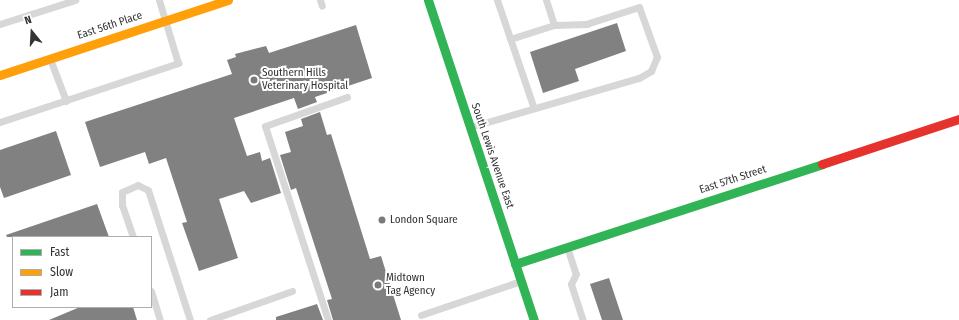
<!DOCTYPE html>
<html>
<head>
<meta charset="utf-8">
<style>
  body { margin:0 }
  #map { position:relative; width:959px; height:320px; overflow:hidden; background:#fff; font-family:"Fira Sans Condensed",sans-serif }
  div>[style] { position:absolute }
  .building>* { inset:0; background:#818181 }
  .lane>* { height:7px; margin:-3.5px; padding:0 3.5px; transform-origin:3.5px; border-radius:3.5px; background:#d7d7d7 }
  .fast>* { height:9px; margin:-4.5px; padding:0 4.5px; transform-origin:4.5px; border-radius:4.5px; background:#30b455 }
  .slow>* { height:9px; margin:-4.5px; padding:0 4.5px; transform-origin:4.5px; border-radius:4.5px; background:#ff9f0a }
  .jam>* { height:9px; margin:-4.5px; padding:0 4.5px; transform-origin:4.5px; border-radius:4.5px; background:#e5322d }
  .dots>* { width:11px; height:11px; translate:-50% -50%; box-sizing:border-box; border:2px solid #fff; border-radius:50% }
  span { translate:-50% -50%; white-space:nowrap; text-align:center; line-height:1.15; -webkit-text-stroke:4px #fff; paint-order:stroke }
  .street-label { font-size:11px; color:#333 }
  .poi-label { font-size:11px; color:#333 }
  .left { translate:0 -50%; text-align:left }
  .legend { position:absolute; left:12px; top:236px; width:140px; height:72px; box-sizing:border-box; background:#fff; border:1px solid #adadad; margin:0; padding:5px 7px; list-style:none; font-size:12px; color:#333 }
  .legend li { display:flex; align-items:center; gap:8px; height:20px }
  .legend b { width:20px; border:1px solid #adadad }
  .north { position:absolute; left:12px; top:12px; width:40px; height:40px; -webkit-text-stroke:3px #fff; paint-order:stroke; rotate:342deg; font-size:11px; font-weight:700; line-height:16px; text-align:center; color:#333 }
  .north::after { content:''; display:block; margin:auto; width:14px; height:18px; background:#333; clip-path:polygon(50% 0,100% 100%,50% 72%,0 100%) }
</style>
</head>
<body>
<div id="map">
  <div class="building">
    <i style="clip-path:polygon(617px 23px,626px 51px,575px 69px,579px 81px,543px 93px,530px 52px)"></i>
    <i style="clip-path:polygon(356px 25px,372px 78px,315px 97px,317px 102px,298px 109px,294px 98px,234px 118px,247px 156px,260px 152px,262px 161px,270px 158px,281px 193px,251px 203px,244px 191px,219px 199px,238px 258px,199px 271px,182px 223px,187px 222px,166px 158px,149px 164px,145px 152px,100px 167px,85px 122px,232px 74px,227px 60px,236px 57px,235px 54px,266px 46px,269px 53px)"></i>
    <i style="clip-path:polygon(320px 112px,327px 135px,331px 134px,370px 259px,381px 256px,401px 320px,333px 320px,327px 300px,332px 299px,296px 188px,291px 190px,280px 155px,291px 152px,285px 132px,303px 126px,301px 119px)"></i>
    <i style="clip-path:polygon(56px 131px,71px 175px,4px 198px,0 187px,0 150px)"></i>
    <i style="clip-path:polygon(97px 204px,109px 237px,7px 237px,6px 235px)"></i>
    <i style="clip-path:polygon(609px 278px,623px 320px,602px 320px,590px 284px)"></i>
    <i style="clip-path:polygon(317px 304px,323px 320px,276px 320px,276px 317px)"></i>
    <i style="clip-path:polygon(80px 307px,133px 307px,137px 320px,49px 320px)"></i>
  </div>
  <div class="lane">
    <i style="left:320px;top:0;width:6px;rotate:72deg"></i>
    <i style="left:497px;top:0;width:112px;rotate:71.2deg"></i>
    <i style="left:546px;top:0;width:26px;rotate:72deg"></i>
    <i style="left:0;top:24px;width:79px;rotate:-17.7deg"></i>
    <i style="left:50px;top:59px;width:45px;rotate:69.1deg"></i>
    <i style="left:0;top:122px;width:188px;rotate:-18.3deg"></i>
    <i style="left:178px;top:63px;width:66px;rotate:-106.8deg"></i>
    <i style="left:470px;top:127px;width:176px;rotate:-16.2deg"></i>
    <i style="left:639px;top:78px;width:14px;rotate:-30deg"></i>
    <i style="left:651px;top:71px;width:15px;rotate:-67deg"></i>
    <i style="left:657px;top:57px;width:53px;rotate:-109.8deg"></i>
    <i style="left:639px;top:7px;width:56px;rotate:162.2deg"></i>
    <i style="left:586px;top:24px;width:32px;rotate:178deg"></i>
    <i style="left:554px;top:25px;width:46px;rotate:162.3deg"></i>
    <i style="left:133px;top:237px;width:34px;rotate:-109deg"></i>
    <i style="left:122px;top:205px;width:13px;rotate:-90deg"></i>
    <i style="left:122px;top:192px;width:17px;rotate:-24deg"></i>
    <i style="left:138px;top:185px;width:11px;rotate:27deg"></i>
    <i style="left:148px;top:190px;width:137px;rotate:72.1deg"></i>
    <i style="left:567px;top:247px;width:28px;rotate:72deg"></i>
    <i style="left:576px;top:274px;width:11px;rotate:117deg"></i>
    <i style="left:571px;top:284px;width:38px;rotate:72deg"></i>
    <i style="left:151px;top:291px;width:30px;rotate:73deg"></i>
    <i style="left:421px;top:315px;width:106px;rotate:-18.8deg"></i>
    <i style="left:210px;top:320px;width:87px;rotate:-19.5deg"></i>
    <i style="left:328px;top:320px;width:204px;rotate:-108deg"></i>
    <i style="left:265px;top:126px;width:87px;rotate:-19.5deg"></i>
  </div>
  <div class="fast">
    <i style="left:428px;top:0;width:337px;rotate:71.7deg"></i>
    <i style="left:515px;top:264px;width:323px;rotate:-18deg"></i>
  </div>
  <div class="slow">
    <i style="left:0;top:75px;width:240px;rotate:-18.2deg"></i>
  </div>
  <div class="jam">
    <i style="left:822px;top:164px;width:144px;rotate:-18.2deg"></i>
  </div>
  <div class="dots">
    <i style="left:254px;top:80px;background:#7a7a7a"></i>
    <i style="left:382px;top:220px;background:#7a7a7a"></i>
    <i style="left:378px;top:285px;background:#7a7a7a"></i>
  </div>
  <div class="street-label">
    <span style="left:110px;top:26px;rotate:-18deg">East 56th Place</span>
    <span style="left:492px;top:156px;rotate:71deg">South Lewis Avenue East</span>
    <span style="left:733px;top:180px;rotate:-18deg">East 57th Street</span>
  </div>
  <div class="poi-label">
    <span class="left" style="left:262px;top:80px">Southern Hills<br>Veterinary Hospital</span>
    <span class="left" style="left:390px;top:220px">London Square</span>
    <span class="left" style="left:386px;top:285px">Midtown<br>Tag Agency</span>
  </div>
  <ul class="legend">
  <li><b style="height:5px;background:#30b455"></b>Fast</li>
  <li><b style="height:5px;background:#ff9f0a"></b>Slow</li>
  <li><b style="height:5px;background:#e5322d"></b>Jam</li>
  </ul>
  <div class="north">N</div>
</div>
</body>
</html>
